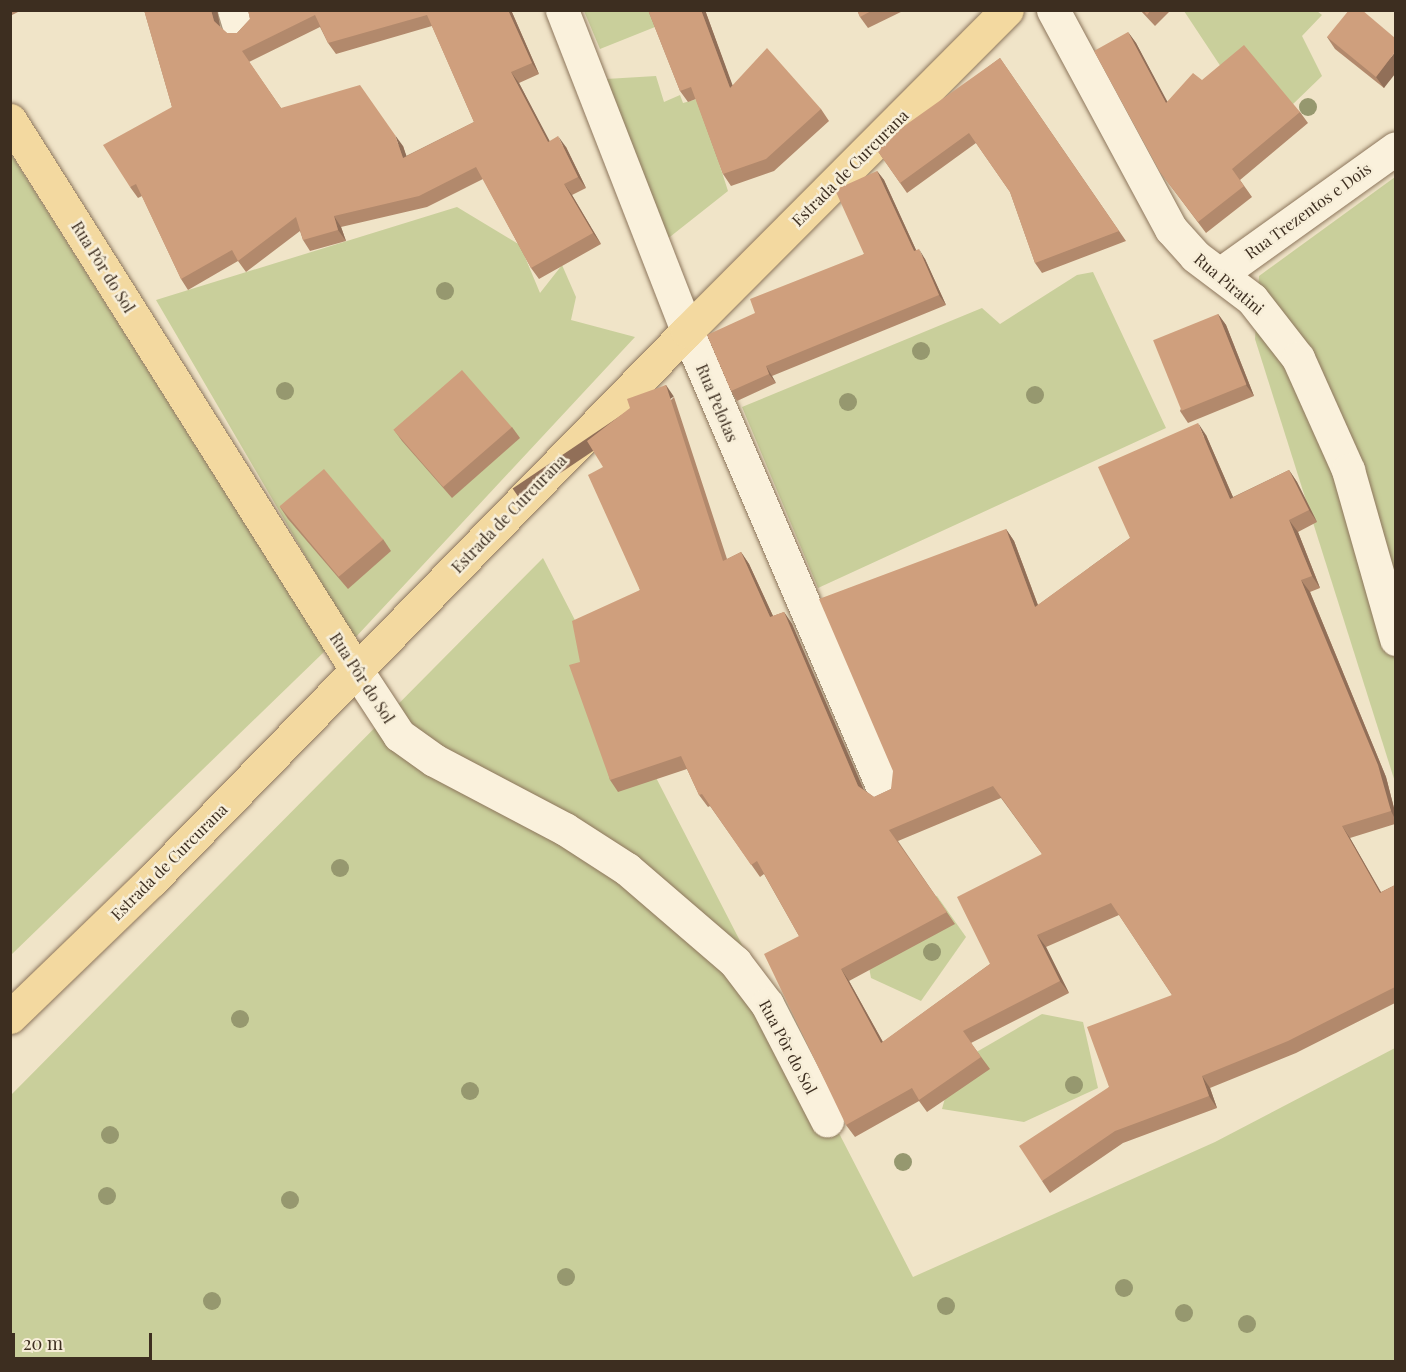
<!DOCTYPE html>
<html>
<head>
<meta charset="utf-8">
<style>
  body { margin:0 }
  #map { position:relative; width:1406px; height:1372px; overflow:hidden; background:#f0e4c8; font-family:"Playfair Display",serif }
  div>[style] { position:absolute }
  .green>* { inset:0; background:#c9cf9b }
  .roads { filter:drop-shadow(0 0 2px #8d765c) drop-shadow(0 0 2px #8d765c) }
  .minor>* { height:33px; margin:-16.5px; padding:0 16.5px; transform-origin:16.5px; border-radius:16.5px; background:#faf1dc }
  .major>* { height:33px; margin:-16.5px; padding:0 16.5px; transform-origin:16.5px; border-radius:16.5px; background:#f3d9a0 }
  .trees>* { width:18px; height:18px; margin:-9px; border-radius:50%; background:#96986f }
  .wall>* { inset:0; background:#b2896c }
  .shaded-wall>* { inset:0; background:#916f58; transform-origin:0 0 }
  .building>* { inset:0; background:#cf9f7d; transform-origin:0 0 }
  span { translate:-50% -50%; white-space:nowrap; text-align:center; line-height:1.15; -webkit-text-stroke:5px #f7eed8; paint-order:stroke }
  .street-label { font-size:16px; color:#3d2e20 }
  .frame { position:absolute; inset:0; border:12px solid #3d2e20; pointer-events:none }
  .scale { position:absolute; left:12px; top:1333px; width:140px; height:27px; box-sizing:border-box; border:3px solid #3d2e20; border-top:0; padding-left:8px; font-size:18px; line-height:21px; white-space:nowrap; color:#3d2e20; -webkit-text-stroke:4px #f7eed8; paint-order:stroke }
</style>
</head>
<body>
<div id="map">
  <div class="green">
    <i style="clip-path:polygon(584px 11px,695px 11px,600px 49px)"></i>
    <i style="clip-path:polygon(1184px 11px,1317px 11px,1322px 15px,1302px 36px,1322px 76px,1264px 132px)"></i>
    <i style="clip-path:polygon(656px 76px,664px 102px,680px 95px,683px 103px,730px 90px,703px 113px,728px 191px,666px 240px,606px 79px)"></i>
    <i style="clip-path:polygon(11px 154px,325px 651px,11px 955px,10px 955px)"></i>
    <i style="clip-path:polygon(1395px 177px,1395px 782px,1255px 339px,1259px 276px)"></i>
    <i style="clip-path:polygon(457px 207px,520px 245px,540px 293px,562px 265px,576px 297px,571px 320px,635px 337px,354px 639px,156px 300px)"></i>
    <i style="clip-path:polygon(1093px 272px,1166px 428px,818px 588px,742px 407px,982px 308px,1000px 324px,1077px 275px)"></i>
    <i style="clip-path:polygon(543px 558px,913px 1277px,1215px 1142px,1395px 1048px,1395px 1361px,11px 1361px,11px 1095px)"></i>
    <i style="clip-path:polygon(937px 896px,966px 937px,921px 1001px,871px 978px,860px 918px)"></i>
    <i style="clip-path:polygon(1042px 1014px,1083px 1022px,1098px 1088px,1024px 1122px,942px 1109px,954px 1065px)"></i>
  </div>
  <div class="roads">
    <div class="minor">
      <i style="left:234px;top:10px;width:17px;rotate:73deg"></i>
      <i style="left:562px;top:10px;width:344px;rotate:68.7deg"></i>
      <i style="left:687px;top:331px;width:499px;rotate:66.8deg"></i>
      <i style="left:1053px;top:10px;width:249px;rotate:61.7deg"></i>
      <i style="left:1171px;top:229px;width:36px;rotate:48deg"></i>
      <i style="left:1195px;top:256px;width:71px;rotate:37deg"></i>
      <i style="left:1252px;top:299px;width:75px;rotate:52.1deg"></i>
      <i style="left:1298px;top:358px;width:123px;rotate:65.9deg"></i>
      <i style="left:1348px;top:470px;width:176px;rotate:74.1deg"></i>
      <i style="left:1220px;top:274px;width:216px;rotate:-35.6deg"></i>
      <i style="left:357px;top:671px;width:77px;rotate:56.7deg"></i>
      <i style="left:399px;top:735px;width:43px;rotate:35.5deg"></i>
      <i style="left:434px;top:760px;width:148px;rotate:27.8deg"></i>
      <i style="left:565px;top:829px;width:74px;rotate:32.8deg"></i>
      <i style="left:627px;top:869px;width:143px;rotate:40.7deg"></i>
      <i style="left:735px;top:962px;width:53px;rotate:52.7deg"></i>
      <i style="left:767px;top:1004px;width:131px;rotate:62.7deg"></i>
    </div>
    <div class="major">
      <i style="left:10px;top:120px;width:651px;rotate:57.8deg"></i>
      <i style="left:10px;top:1017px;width:196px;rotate:-44deg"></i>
      <i style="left:151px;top:881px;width:768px;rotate:-45.74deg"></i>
      <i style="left:687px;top:331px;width:453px;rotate:-45.1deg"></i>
    </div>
  </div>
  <div class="trees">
    <i style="left:1308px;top:107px"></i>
    <i style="left:445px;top:291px"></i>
    <i style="left:921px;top:351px"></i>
    <i style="left:285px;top:391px"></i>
    <i style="left:1035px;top:395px"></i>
    <i style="left:848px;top:402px"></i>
    <i style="left:340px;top:868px"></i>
    <i style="left:932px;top:952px"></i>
    <i style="left:240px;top:1019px"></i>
    <i style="left:1074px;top:1085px"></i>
    <i style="left:470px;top:1091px"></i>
    <i style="left:110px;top:1135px"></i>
    <i style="left:903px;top:1162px"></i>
    <i style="left:107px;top:1196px"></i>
    <i style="left:290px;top:1200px"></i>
    <i style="left:566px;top:1277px"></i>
    <i style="left:1124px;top:1288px"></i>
    <i style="left:212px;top:1301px"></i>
    <i style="left:946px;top:1306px"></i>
    <i style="left:1184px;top:1313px"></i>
    <i style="left:1247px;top:1324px"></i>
  </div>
  <div class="wall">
    <i style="clip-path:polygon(10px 10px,22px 10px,10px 16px)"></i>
    <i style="clip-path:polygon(evenodd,144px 10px,217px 10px,220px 27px,227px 33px,237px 33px,250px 19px,248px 10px,511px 10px,539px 74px,519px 83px,549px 141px,566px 147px,586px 188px,572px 195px,601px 244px,539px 279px,531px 268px,483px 179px,427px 207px,341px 227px,346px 241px,310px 251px,303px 240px,300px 231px,246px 272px,238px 261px,188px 290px,181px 279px,142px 196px,138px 198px,130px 187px,172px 107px,144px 10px,432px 26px,474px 122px,406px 156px,403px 146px,281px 108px,249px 62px,320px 27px,328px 43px,336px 54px,432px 26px)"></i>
    <i style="clip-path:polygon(648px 10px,705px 10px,732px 85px,821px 109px,829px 121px,774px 171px,731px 186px,723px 174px,696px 99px,688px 102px,680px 91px)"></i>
    <i style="clip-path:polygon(857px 10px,905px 10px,868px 28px,860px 17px)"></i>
    <i style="clip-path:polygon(1140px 10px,1171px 10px,1155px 26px)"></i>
    <i style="clip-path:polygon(1128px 32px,1136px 43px,1167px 102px,1202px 80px,1300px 112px,1308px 123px,1240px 180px,1252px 197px,1206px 233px,1160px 172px)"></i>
    <i style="clip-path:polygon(1327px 37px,1395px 38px,1384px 88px,1335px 49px)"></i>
    <i style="clip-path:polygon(1000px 58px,1126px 241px,1042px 273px,1035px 263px,1010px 192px,976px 143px,907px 193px,877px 150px)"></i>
    <i style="clip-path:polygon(877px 171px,884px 180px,916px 250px,925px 259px,946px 305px,772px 376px,776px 383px,737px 401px,731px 391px,864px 254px)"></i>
    <i style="clip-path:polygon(1218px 314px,1226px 325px,1254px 396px,1188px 423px,1180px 411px)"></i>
    <i style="clip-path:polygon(evenodd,674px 397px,727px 559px,741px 552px,749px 564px,773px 616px,784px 612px,792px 624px,863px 789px,874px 797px,891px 789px,1006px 529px,1014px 541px,1038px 605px,1130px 538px,1206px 435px,1233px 497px,1289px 470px,1297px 482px,1317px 522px,1298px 532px,1320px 588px,1310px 592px,1386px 777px,1395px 812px,1395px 824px,1350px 838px,1381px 892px,1395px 885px,1395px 1003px,1296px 1053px,1210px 1088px,1217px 1108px,1123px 1143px,1050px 1193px,1042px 1181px,1109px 1087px,1172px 995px,1119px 915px,1046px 947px,1069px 993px,971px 1043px,990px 1069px,927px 1112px,919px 1101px,855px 1137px,846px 1125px,799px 936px,764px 874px,760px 877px,710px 806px,708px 807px,699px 795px,687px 769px,618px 792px,610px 780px,580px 662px,640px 590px,603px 467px,674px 397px,1001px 798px,1042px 854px,990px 964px,883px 1042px,849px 981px,955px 924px,898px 841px,1001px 798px)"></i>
    <i style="clip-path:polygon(512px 427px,520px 438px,452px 498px,402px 441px,394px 430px)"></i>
    <i style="clip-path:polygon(280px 507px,383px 539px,391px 551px,348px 589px,288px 519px)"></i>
  </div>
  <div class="shaded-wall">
    <i style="clip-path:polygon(211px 10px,217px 10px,221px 32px,214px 21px)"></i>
    <i style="clip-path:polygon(508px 10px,511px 10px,539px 74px,532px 63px)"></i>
    <i style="clip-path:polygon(701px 10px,705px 10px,738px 100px,730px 88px)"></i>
    <i style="clip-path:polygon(1128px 32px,1136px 43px,1174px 114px,1166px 103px)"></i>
    <i style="clip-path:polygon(1395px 52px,1395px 74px,1384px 88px,1376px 77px)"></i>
    <i style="clip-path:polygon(511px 72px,519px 83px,556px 153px,548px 142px)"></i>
    <i style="clip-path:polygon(395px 135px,403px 146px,411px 169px,403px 158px)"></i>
    <i style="clip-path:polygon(558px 136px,566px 147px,586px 188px,578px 177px)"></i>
    <i style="clip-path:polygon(877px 171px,884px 180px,921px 261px,914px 251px)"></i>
    <i style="clip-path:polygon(564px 184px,572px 195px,601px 244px,593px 233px)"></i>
    <i style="clip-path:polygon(334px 216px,341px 227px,346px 241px,338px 230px)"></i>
    <i style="clip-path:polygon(919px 249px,925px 259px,946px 305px,939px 295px)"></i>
    <i style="clip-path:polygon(1218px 314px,1226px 325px,1254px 396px,1246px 385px)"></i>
    <i style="clip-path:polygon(766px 366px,772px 376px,776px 383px,769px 374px)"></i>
    <i style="left:666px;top:385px;width:14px;height:185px;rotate:56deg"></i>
    <i style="clip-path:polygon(1198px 423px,1206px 435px,1239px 511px,1230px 499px)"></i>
    <i style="clip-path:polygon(1289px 470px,1297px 482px,1317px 522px,1309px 510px)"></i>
    <i style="clip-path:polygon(1289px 520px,1298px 532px,1320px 588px,1312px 576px)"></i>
    <i style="clip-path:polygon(1006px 529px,1014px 541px,1043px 619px,1035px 607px)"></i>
    <i style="clip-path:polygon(741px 552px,749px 564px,779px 629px,770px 617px)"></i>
    <i style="clip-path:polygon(1301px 580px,1310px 592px,1386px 777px,1395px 812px,1395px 819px,1391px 811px)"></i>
    <i style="clip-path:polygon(784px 612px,792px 624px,867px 797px,858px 786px)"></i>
    <i style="clip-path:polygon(1342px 826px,1350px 838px,1388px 905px,1380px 893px)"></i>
    <i style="clip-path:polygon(1037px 935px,1046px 947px,1069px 993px,1060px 981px)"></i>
    <i style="clip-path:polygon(841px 969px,849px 981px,890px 1055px,881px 1043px)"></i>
    <i style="clip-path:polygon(1202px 1076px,1210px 1088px,1217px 1108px,1209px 1096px)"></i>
  </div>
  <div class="building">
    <i style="clip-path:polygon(evenodd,144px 10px,211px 10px,214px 21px,227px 33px,237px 33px,250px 19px,248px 10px,508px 10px,532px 63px,511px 72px,548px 142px,558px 136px,578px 177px,564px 184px,593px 233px,531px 268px,476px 167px,419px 196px,334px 216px,338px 230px,303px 240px,296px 217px,238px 261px,232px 250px,181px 279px,136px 184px,130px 187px,103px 145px,172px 107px,144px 10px,315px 15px,328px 43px,427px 15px,474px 122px,403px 158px,395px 135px,360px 85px,281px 108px,242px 51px,315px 15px)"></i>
    <i style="clip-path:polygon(648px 10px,701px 10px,730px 88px,767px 48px,821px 109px,766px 159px,723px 174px,691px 87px,680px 91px)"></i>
    <i style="clip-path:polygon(857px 10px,873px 10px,860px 17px)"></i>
    <i style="clip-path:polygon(1143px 10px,1151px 10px,1147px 15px)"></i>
    <i style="clip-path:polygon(1349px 10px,1362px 10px,1395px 38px,1395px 52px,1376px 77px,1327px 37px)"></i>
    <i style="clip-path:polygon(1128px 32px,1166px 103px,1193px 73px,1202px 80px,1244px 45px,1300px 112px,1232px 169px,1244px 186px,1198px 222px,1160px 172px,1094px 51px)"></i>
    <i style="clip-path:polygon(1000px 58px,1119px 231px,1035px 263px,1010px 192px,969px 133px,900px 183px,877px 150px,893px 134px)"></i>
    <i style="clip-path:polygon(877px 171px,914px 251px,919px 249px,939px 295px,766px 366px,769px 374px,731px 391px,707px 335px,755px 313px,750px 299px,864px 254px,836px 192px,839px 188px)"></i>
    <i style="left:1218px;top:314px;width:76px;height:70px;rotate:68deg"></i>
    <i style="left:462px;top:370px;width:76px;height:91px;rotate:49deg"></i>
    <i style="clip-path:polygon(evenodd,666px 385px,723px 561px,741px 552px,770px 617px,784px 612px,858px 786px,874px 797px,891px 789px,893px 771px,819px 599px,1006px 529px,1035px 607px,1130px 538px,1098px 467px,1198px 423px,1230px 499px,1289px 470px,1309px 510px,1289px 520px,1312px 576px,1301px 580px,1378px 765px,1391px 811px,1342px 826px,1380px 893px,1395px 885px,1395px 987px,1288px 1041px,1202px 1076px,1209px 1096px,1115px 1131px,1042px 1181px,1019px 1146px,1109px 1087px,1087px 1027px,1172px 995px,1111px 903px,1037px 935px,1060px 981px,963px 1031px,981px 1057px,919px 1100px,912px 1088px,846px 1125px,764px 954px,799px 936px,757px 861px,751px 865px,702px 794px,699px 795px,681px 756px,610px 780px,569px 665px,580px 662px,572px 621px,640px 590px,588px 475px,603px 467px,587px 441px,630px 408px,627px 399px,666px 385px,993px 786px,1042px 854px,957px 897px,990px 964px,881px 1043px,841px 969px,947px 912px,889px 830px,993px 786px)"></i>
    <i style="left:324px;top:469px;width:92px;height:58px;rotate:50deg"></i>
  </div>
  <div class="street-label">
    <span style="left:850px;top:168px;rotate:-45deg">Estrada de Curcurana</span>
    <span style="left:1308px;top:211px;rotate:-36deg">Rua Trezentos e Dois</span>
    <span style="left:103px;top:267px;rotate:58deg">Rua Pôr do Sol</span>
    <span style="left:1229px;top:284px;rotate:40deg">Rua Piratini</span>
    <span style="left:717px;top:403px;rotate:67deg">Rua Pelotas</span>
    <span style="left:509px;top:514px;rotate:-46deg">Estrada de Curcurana</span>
    <span style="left:362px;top:678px;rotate:57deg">Rua Pôr do Sol</span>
    <span style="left:169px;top:862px;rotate:-45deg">Estrada de Curcurana</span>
    <span style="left:788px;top:1047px;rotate:62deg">Rua Pôr do Sol</span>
  </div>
  <div class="frame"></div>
  <div class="scale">20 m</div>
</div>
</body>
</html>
